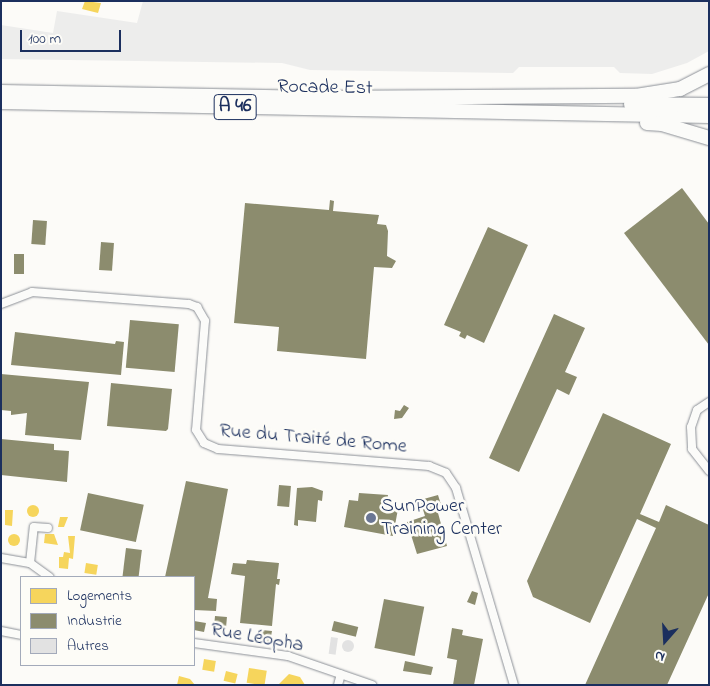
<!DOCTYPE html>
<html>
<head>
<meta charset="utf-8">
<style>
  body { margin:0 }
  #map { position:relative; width:710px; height:686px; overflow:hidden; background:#fcfbf8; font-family:"Indie Flower",sans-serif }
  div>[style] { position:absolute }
  .green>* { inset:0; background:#ededec }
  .homes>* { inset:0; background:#f6d55c; transform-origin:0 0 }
  .round { border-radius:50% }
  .industry>* { inset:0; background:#8c8c6e; transform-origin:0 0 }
  .building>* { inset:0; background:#e2e2e2; transform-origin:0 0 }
  .roads { filter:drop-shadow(0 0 1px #8c9097) drop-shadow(0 0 1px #8c9097) }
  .street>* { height:8px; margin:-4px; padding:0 4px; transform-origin:4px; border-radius:4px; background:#fbfbf9 }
  .highway>* { height:14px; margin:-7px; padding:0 7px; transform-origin:7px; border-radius:7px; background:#fbfbf9 }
  .dots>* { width:14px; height:14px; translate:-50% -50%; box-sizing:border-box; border:2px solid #fdfcf7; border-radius:50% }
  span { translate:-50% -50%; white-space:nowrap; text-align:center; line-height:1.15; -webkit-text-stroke:5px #fdfcf7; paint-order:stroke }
  .shield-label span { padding:1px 4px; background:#fdfcf7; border:1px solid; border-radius:4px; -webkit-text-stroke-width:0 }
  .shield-label { font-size:19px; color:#1b2f5e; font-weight:700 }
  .street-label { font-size:20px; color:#1b2f5e }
  .poi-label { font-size:20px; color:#1b2f5e }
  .left { translate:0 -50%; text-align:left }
  .frame { position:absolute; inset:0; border:2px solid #1b2f5e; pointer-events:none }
  .legend { position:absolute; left:20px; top:576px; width:175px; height:90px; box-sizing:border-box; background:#fdfcf7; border:1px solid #a3aaba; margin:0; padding:6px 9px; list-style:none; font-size:15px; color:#1b2f5e }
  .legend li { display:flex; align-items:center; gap:10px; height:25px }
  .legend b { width:25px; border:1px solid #a3aaba }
  .north { position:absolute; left:640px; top:616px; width:50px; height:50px; -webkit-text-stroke:4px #fdfcf7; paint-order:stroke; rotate:199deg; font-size:14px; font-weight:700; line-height:20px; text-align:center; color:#1b2f5e }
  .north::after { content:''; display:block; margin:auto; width:18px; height:22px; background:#1b2f5e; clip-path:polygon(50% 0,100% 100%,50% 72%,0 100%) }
  .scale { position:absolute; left:20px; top:30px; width:101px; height:22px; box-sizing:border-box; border:2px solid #1b2f5e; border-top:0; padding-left:6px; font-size:15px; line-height:18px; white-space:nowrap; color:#1b2f5e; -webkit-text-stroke:4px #fdfcf7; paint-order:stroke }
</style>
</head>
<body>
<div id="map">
  <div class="green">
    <i style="clip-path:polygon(143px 1px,709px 1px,709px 51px,687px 63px,652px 74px,620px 73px,614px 67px,519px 67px,513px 73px,310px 70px,282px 63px,1px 59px,1px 25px,53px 33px,57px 11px,137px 23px)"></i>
  </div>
  <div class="homes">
    <i style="clip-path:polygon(85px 1px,101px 3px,98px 13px,82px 9px)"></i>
    <i class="round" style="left:27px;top:505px;width:12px;height:12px"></i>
    <i style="clip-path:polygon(5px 510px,13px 510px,12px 526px,5px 525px)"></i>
    <i style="clip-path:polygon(60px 517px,68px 517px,64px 527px,58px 527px)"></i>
    <i class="round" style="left:8px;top:534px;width:12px;height:12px"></i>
    <i style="clip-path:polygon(45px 534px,54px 534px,58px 545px,44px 543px)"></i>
    <i style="clip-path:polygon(68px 536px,75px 536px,73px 559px,69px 558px,68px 569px,59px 568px,59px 557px,63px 557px,64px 552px,70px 553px)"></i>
    <i style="left:86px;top:563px;width:12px;height:10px;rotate:9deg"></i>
    <i style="left:204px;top:659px;width:12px;height:11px;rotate:9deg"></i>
    <i style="left:249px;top:668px;width:18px;height:15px;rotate:9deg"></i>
    <i style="left:226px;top:671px;width:12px;height:10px;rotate:14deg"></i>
    <i style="clip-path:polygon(289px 674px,300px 677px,305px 685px,278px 685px)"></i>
    <i style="clip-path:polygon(179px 676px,190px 679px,195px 685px,177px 685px)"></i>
  </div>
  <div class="industry">
    <i style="clip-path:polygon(682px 188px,709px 224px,709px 345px,624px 233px)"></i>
    <i style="clip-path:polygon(330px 200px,334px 201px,333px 211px,379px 215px,377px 224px,386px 225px,388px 231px,387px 256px,396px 261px,392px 268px,374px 267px,366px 359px,277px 351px,279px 327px,234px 323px,245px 203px,329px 210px)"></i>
    <i style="left:33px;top:220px;width:14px;height:24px;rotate:4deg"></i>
    <i style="clip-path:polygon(488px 227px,528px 245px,484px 343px,467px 335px,465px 339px,459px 336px,461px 332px,444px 325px)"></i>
    <i style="left:101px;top:242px;width:13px;height:28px;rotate:4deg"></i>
    <i style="left:14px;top:254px;width:10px;height:20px"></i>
    <i style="clip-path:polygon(554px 314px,585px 328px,565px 372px,577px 377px,569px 395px,557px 389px,519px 472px,489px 458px)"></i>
    <i style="left:130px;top:320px;width:49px;height:48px;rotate:5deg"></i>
    <i style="clip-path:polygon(15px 332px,115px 344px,116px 341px,124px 342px,121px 375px,11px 365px)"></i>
    <i style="clip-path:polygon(1px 374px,89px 382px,81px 440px,25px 435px,27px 413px,11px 415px,11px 411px,1px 410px)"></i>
    <i style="clip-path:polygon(111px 383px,172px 389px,168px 429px,166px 431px,107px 426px)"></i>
    <i style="clip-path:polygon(404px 405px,409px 408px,402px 418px,394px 419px,395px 410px,400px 411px)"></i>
    <i style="clip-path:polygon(603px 413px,671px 444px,640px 514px,659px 522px,666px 505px,709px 525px,709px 593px,667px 685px,585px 685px,656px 528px,637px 519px,590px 623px,533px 597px,527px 581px)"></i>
    <i style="clip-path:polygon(1px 439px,54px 444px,54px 450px,69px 451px,67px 482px,1px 475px)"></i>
    <i style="clip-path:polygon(186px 481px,228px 489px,208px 598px,217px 599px,216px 611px,194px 610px,194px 577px,165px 577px)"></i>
    <i style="left:279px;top:485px;width:12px;height:21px;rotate:5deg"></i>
    <i style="clip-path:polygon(312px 487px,323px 491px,322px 501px,318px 500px,316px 522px,298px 520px,298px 526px,294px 525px,297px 488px)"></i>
    <i style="left:88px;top:493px;width:57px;height:38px;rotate:12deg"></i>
    <i style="clip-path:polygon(359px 493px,388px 495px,386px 507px,398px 509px,393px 536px,344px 527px,349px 500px,358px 501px)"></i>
    <i style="clip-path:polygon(438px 495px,443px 511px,438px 513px,447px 546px,417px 554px,407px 522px,425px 516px,420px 500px)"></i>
    <i style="left:126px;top:548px;width:16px;height:29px;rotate:7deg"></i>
    <i style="clip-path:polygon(247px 560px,279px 563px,277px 579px,280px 579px,279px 585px,276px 584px,272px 626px,240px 623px,245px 576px,231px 574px,233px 563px,246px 564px)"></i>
    <i style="clip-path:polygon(472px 591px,478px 593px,475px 605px,467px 602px)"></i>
    <i style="left:384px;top:599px;width:41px;height:50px;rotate:11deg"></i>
    <i style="left:215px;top:616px;width:12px;height:12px;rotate:5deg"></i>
    <i style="clip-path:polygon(194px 621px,206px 623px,204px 632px,194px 630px)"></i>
    <i style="left:334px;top:621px;width:25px;height:10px;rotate:14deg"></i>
    <i style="clip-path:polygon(452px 628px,463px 630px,462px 635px,483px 639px,474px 685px,453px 685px,457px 660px,447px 658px)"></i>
    <i style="clip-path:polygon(261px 630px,272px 631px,270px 642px,259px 641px)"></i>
    <i style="clip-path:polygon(405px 661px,433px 667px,431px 675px,403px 671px)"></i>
  </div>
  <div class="building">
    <i style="left:331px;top:637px;width:7px;height:17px;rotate:8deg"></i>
    <i class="round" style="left:342px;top:640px;width:12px;height:12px"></i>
  </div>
  <div class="roads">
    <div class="street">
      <i style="left:1px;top:304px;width:33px;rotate:-21deg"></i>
      <i style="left:32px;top:292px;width:157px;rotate:4.4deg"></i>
      <i style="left:189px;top:304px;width:9px;rotate:21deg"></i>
      <i style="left:197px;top:307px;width:16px;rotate:60deg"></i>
      <i style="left:205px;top:321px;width:109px;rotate:94.7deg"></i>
      <i style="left:196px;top:430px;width:15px;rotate:58deg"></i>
      <i style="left:204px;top:443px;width:15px;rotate:23deg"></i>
      <i style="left:218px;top:449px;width:212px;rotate:4.6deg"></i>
      <i style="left:429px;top:466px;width:18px;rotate:22deg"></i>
      <i style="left:446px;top:473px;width:18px;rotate:56deg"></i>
      <i style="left:456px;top:488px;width:205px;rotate:73.6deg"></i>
      <i style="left:709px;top:402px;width:14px;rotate:146deg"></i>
      <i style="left:697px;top:410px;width:18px;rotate:109deg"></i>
      <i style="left:691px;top:427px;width:22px;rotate:87deg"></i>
      <i style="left:692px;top:449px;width:28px;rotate:52deg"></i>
      <i style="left:1px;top:558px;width:29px;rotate:10deg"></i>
      <i style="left:30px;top:563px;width:24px;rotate:36deg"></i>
      <i style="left:30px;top:563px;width:36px;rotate:-84deg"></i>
      <i style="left:34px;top:527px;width:14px;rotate:4deg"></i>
      <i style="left:1px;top:631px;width:20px;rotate:11deg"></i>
      <i style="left:194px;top:643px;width:95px;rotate:7.9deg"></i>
      <i style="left:288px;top:656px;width:89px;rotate:19deg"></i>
      <i style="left:338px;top:685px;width:11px;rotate:-75deg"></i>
    </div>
    <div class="highway">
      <i style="left:1px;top:92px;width:317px;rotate:1.1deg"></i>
      <i style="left:318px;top:98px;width:318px;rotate:-0.4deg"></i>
      <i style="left:636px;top:96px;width:45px;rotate:-9deg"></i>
      <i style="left:680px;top:89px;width:33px;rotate:-27deg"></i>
      <i style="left:1px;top:102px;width:708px;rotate:1.13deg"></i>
      <i style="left:631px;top:104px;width:78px;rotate:0.7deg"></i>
      <i style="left:647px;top:123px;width:15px;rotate:4deg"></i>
      <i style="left:662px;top:124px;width:49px;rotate:16.6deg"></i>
    </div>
  </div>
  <div class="dots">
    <i style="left:371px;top:518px;background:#6a7694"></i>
  </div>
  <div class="shield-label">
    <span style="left:235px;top:107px">A 46</span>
  </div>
  <div class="street-label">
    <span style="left:325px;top:88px;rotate:1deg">Rocade Est</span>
    <span style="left:313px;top:439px;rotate:5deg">Rue du Traité de Rome</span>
    <span style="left:257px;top:638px;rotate:10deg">Rue Léopha</span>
  </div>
  <div class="poi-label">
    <span class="left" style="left:381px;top:518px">SunPower<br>Training Center</span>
  </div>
  <div class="frame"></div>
  <ul class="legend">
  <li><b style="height:14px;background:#f6d55c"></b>Logements</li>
  <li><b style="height:14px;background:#8c8c6e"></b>Industrie</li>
  <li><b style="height:14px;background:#e2e2e2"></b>Autres</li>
  </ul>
  <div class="north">N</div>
  <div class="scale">100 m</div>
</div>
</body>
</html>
